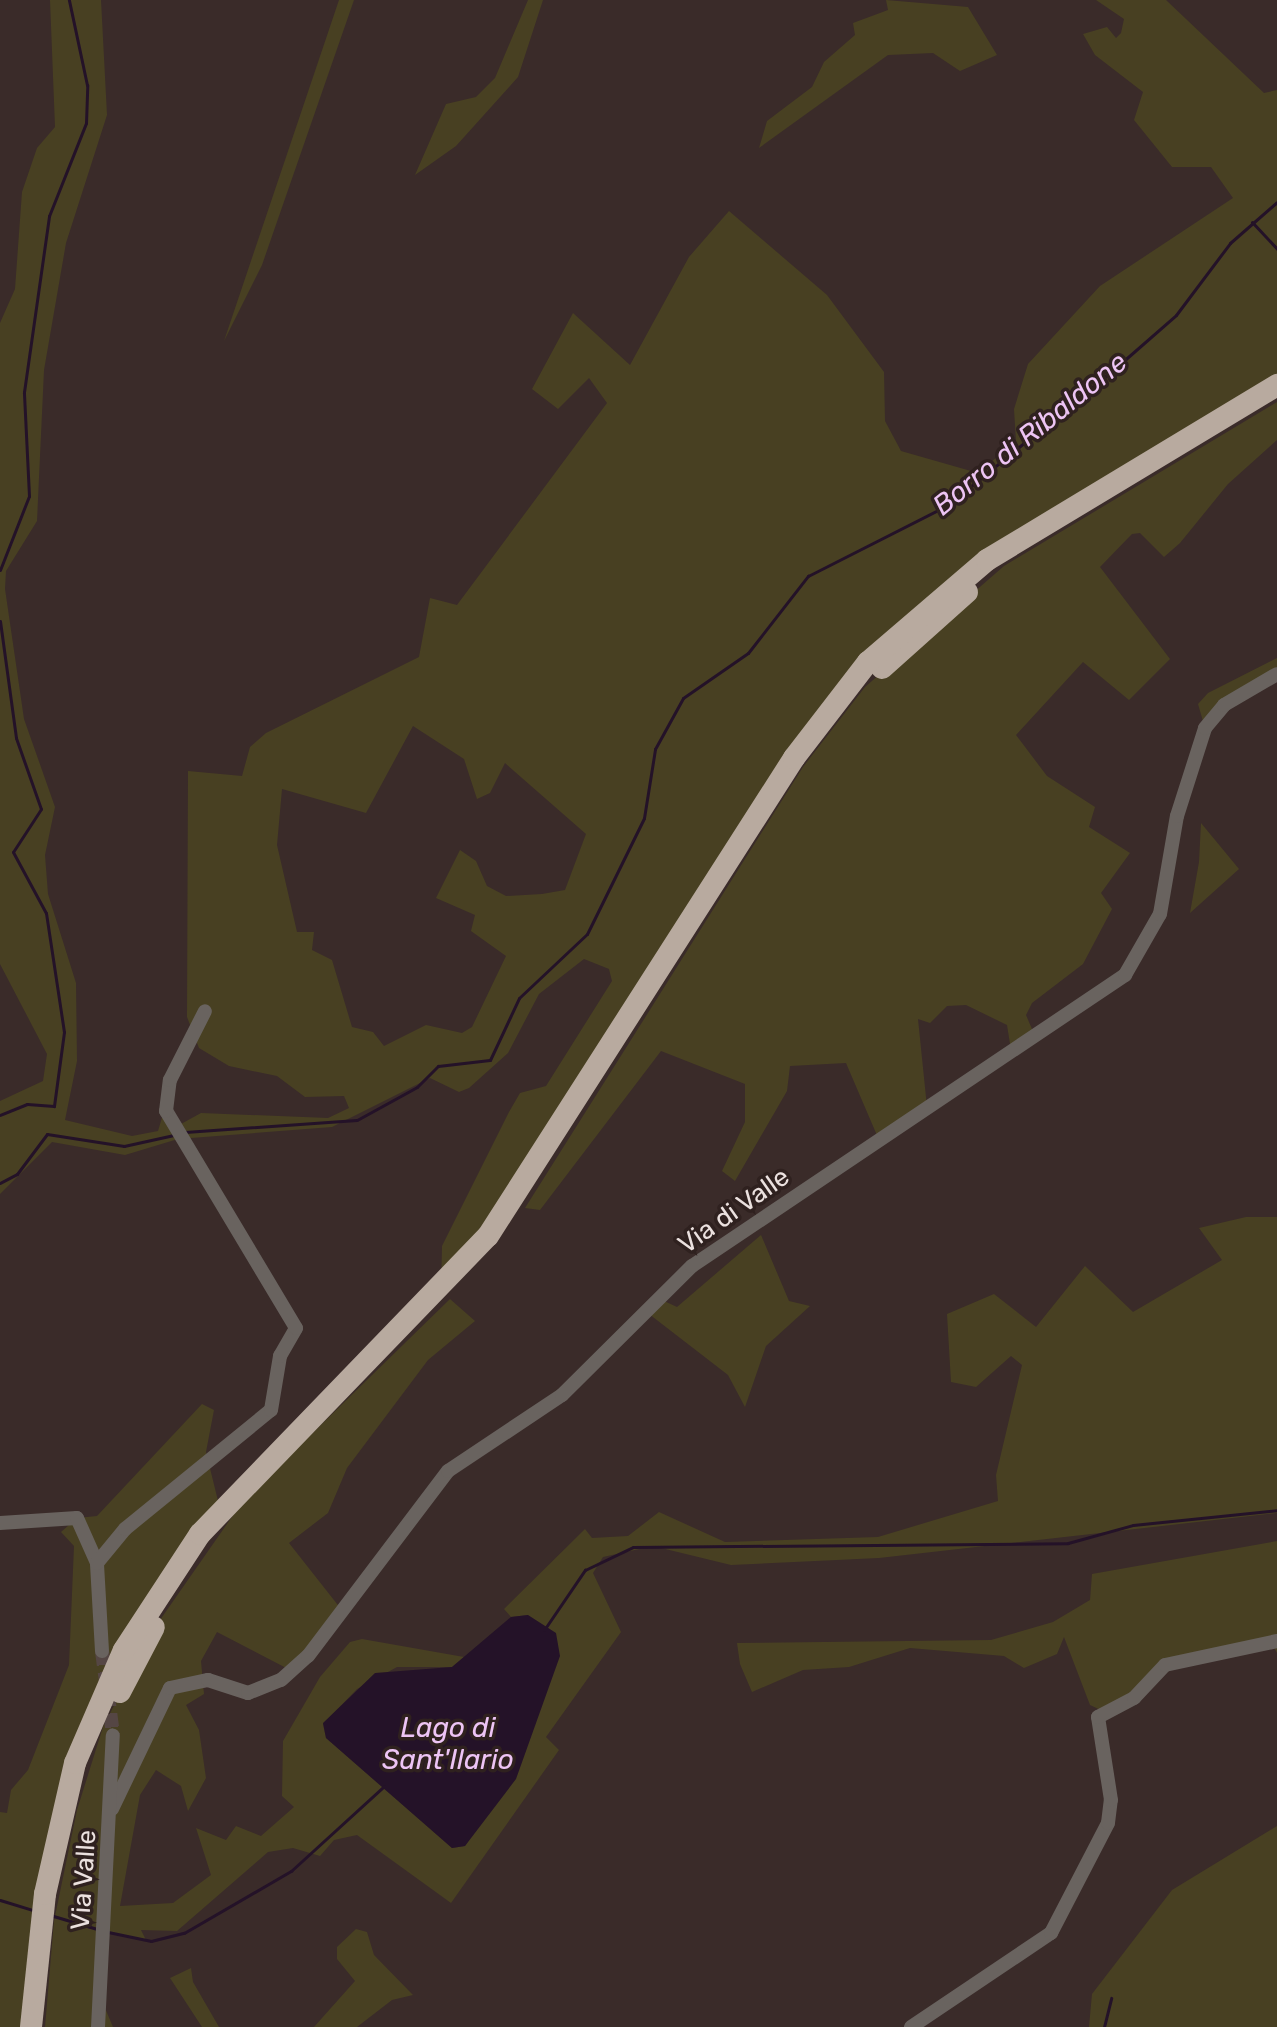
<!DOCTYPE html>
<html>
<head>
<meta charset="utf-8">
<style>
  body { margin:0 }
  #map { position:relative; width:1277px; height:2027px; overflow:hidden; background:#3a2b29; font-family:Rubik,sans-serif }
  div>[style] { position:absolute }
  .green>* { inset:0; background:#484022 }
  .water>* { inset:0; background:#241228 }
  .stream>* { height:3px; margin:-1.5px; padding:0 1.5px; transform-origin:1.5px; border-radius:1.5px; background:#241228 }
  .minor-tunnel>* { height:14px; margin-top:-7px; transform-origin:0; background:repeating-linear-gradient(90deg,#554644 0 14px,transparent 0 21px) }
  .minor>* { height:14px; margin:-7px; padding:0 7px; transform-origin:7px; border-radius:7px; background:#69635f }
  .highway>* { height:22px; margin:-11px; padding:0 11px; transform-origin:11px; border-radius:11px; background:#b8aa9f }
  span { translate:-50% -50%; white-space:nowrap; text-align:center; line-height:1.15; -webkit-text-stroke:7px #2f211f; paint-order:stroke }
  .street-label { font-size:26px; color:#ebe1df }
  .water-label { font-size:28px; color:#edc4f4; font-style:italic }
</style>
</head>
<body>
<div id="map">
  <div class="green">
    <i style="clip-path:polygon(evenodd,50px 0,101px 0,107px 115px,66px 243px,44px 370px,37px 521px,6px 571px,5px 589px,24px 719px,55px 807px,45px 855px,48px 894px,76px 983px,77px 1061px,65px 1120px,132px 1136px,158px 1131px,166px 1104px,181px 1124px,201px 1113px,328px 1118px,349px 1108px,344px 1096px,305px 1097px,277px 1076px,229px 1066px,199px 1048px,187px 1017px,188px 771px,242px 776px,250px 747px,266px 733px,419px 657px,430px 598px,457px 605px,607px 403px,589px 378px,558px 409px,532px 389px,573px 313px,630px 365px,689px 257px,729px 211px,827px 295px,884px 372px,885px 421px,901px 451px,978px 473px,1016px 441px,1014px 409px,1028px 364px,1100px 286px,1233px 198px,1211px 167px,1172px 167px,1134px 120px,1143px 92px,1095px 55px,1083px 34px,1107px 27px,1116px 38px,1121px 33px,1124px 19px,1096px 0,1166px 0,1264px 93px,1277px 90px,1277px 385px,1081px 499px,868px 662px,441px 1290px,442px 1246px,509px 1112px,520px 1093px,546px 1086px,612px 981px,609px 969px,584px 959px,539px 994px,508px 1053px,469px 1088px,459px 1092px,430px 1078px,332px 1127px,178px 1139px,125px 1155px,52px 1142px,0 1194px,0 1101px,43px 1081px,47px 1054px,0 964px,0 323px,15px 289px,22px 192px,37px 148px,55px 127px,50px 0,413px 726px,464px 759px,477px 799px,490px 793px,505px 763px,586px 834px,565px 890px,542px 894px,506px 896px,487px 886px,476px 861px,460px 850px,436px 898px,475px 915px,471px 931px,506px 956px,472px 1027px,462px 1033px,426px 1025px,384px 1046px,373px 1032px,352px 1027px,332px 960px,312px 950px,314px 932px,297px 932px,277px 845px,282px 789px,366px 813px,413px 726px)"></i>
    <i style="clip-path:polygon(339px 0,354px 0,262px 265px,224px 341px)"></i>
    <i style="clip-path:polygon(528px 0,543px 0,518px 77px,456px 146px,415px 175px,446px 104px,476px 97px,495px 78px)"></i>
    <i style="clip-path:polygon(886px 0,968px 7px,997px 55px,960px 71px,933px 53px,888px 55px,759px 148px,767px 121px,812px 87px,824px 62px,855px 35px,853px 23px,888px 10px)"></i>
    <i style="clip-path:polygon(1277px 402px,1277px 440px,1228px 484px,1180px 543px,1164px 557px,1140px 533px,1132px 534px,1100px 567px,1170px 659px,1129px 700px,1083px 662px,1016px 735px,1047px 776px,1095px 807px,1089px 827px,1130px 853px,1101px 893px,1112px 909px,1083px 964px,1032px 1003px,1026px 1015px,1035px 1036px,1011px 1050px,1007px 1025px,966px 1005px,947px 1006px,930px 1023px,918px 1019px,927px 1107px,879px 1140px,846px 1063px,790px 1066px,787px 1091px,735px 1181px,722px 1171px,745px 1122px,745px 1084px,661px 1051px,540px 1210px,525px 1208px,803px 767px,865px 687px,1004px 566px)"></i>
    <i style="clip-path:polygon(1277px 658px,1277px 674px,1224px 705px,1205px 728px,1198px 704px,1208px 693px)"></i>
    <i style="clip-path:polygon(1201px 823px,1239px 869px,1190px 913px,1199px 862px)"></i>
    <i style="clip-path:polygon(1246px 1217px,1277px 1217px,1277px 1513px,879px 1558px,731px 1565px,653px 1546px,603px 1557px,593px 1573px,621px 1632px,546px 1737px,559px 1750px,451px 1903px,357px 1835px,334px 1840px,320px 1856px,293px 1848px,268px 1852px,177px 1931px,141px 1930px,146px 1940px,106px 1931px,97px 1989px,113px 2027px,45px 2027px,54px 1921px,77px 1810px,103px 1727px,153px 1630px,243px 1501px,450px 1299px,475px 1321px,428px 1360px,347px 1468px,328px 1513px,289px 1543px,341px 1609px,292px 1671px,217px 1632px,201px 1661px,204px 1694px,186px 1705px,199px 1730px,206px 1778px,188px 1811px,181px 1786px,156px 1770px,140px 1795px,120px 1906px,173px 1903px,211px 1875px,196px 1828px,226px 1840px,236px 1826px,261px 1836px,294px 1807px,282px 1796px,283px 1741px,320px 1677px,350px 1642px,362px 1639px,464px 1657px,452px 1667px,397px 1667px,357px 1689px,323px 1724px,326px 1738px,452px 1848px,465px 1846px,526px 1747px,538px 1712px,528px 1615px,511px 1617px,504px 1609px,585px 1529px,592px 1538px,628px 1536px,659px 1512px,725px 1542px,878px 1537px,998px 1501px,996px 1475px,1022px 1365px,1011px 1356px,976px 1387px,951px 1382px,947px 1314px,994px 1294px,1036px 1327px,1085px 1266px,1133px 1312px,1222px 1260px,1199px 1228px)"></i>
    <i style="clip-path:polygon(761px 1235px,789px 1301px,810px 1306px,766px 1346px,745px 1407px,728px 1375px,649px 1314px,662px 1300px,677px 1307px)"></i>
    <i style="clip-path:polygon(202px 1404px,214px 1410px,206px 1452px,220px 1509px,75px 1763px,31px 2027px,0 2027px,0 1812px,7px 1813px,11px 1790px,28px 1770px,69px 1665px,74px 1546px,61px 1532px,77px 1518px,97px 1516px)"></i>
    <i style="clip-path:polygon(1277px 1541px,1277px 1653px,1271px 1642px,1165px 1665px,1107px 1713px,1090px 1705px,1064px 1637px,1057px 1654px,1024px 1668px,1004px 1656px,910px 1648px,849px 1667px,803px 1670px,752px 1692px,740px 1664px,737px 1643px,991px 1640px,1053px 1622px,1090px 1600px,1092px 1574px)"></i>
    <i style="clip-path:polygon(1277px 1826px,1277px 2027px,1089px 2027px,1092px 1994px,1172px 1890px)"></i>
    <i style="clip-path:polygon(356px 1929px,367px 1932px,374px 1955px,413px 1995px,392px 2000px,357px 2027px,314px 2027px,355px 1981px,337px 1959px,337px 1947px)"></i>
    <i style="clip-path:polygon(191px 1968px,193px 1982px,219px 2027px,202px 2027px,170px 1978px)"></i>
  </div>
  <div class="water">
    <i style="clip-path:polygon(528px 1615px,556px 1633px,560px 1656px,516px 1779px,465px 1846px,452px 1848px,326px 1738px,323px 1723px,375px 1673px,452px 1667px,511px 1617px)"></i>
  </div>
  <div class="stream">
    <i style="left:1252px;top:222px;width:37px;rotate:47deg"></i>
    <i style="left:0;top:570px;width:79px;rotate:-68.6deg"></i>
    <i style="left:29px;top:496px;width:104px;rotate:-92.8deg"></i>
    <i style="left:24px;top:392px;width:178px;rotate:-81.9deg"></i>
    <i style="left:49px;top:216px;width:100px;rotate:-68.3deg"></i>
    <i style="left:86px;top:123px;width:38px;rotate:-88deg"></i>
    <i style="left:87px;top:85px;width:87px;rotate:-102deg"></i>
    <i style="left:0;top:621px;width:118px;rotate:82.2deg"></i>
    <i style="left:16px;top:738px;width:75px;rotate:70.6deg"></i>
    <i style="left:41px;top:809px;width:51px;rotate:123.1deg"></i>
    <i style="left:13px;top:852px;width:69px;rotate:61.6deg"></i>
    <i style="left:46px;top:913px;width:120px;rotate:81.4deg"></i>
    <i style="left:64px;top:1032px;width:75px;rotate:97.7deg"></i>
    <i style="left:54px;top:1106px;width:27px;rotate:-176deg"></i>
    <i style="left:27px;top:1104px;width:29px;rotate:158deg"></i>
    <i style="left:185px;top:1132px;width:172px;rotate:-4deg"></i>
    <i style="left:357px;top:1120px;width:68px;rotate:-28.8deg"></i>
    <i style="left:417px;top:1087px;width:30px;rotate:-45deg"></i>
    <i style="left:438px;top:1066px;width:52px;rotate:-6.6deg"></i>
    <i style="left:490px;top:1060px;width:68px;rotate:-64.9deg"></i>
    <i style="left:519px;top:998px;width:93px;rotate:-43.3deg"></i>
    <i style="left:587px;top:934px;width:129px;rotate:-63.8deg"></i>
    <i style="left:644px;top:818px;width:70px;rotate:-80.9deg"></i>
    <i style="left:655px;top:749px;width:58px;rotate:-61.2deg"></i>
    <i style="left:683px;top:698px;width:79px;rotate:-34.7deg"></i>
    <i style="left:748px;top:653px;width:98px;rotate:-52.1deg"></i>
    <i style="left:808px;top:576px;width:157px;rotate:-26.9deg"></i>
    <i style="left:948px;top:505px;width:222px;rotate:-39.3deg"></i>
    <i style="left:1120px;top:364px;width:74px;rotate:-41.2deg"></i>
    <i style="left:1176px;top:315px;width:90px;rotate:-53.1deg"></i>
    <i style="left:1230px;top:243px;width:62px;rotate:-41.1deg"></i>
    <i style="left:0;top:1183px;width:19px;rotate:-28deg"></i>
    <i style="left:17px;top:1174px;width:50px;rotate:-53.1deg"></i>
    <i style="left:47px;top:1134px;width:78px;rotate:8.9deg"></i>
    <i style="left:124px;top:1146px;width:51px;rotate:-12.4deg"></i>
    <i style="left:544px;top:1630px;width:73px;rotate:-55.7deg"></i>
    <i style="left:585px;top:1570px;width:53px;rotate:-25.6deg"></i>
    <i style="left:633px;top:1547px;width:435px;rotate:-0.5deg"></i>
    <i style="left:1068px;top:1543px;width:67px;rotate:-15.5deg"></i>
    <i style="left:1133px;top:1525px;width:145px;rotate:-5.9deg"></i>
    <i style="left:0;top:1900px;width:37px;rotate:17deg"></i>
    <i style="left:50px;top:1915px;width:49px;rotate:16.6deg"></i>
    <i style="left:108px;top:1932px;width:44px;rotate:11.8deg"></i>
    <i style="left:151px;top:1941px;width:34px;rotate:-14deg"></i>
    <i style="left:184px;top:1933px;width:124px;rotate:-30.1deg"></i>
    <i style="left:291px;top:1871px;width:126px;rotate:-42.4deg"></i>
    <i style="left:1104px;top:2027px;width:30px;rotate:-76deg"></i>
  </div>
  <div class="minor-tunnel">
    <i style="left:102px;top:1651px;width:85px;rotate:82.5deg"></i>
  </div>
  <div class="minor">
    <i style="left:0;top:1523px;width:77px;rotate:-3.7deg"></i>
    <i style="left:77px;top:1518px;width:49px;rotate:66deg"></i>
    <i style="left:102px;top:1651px;width:88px;rotate:-93.3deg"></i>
    <i style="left:97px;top:1563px;width:44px;rotate:-50.5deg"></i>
    <i style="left:125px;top:1529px;width:188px;rotate:-39.2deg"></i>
    <i style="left:271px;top:1410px;width:55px;rotate:-80.5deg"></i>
    <i style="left:280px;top:1356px;width:32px;rotate:-60deg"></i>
    <i style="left:296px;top:1328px;width:253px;rotate:-120.9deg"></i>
    <i style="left:166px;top:1111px;width:31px;rotate:-83deg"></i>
    <i style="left:170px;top:1080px;width:77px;rotate:-63.1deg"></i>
    <i style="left:112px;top:1809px;width:134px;rotate:-64.4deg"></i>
    <i style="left:170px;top:1688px;width:39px;rotate:-12deg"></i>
    <i style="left:208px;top:1680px;width:42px;rotate:18deg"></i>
    <i style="left:248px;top:1693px;width:35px;rotate:-22deg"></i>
    <i style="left:281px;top:1680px;width:36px;rotate:-42deg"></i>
    <i style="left:308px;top:1656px;width:232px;rotate:-52.9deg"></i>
    <i style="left:448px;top:1471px;width:137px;rotate:-33.7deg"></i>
    <i style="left:562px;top:1395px;width:183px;rotate:-44.8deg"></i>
    <i style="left:692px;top:1266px;width:522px;rotate:-33.9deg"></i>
    <i style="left:1125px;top:975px;width:70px;rotate:-60.2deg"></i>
    <i style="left:1160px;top:914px;width:99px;rotate:-80.2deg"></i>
    <i style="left:1177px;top:816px;width:92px;rotate:-72.3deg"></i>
    <i style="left:1205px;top:728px;width:30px;rotate:-50deg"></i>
    <i style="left:1224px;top:705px;width:61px;rotate:-30.3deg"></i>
    <i style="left:98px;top:2027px;width:292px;rotate:-87.1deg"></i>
    <i style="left:911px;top:2027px;width:169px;rotate:-33.9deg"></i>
    <i style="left:1051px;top:1933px;width:124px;rotate:-62.6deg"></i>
    <i style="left:1108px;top:1823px;width:23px;rotate:-83deg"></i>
    <i style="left:1111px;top:1800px;width:84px;rotate:-98.9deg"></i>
    <i style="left:1098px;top:1717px;width:41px;rotate:-27.8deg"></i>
    <i style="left:1134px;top:1698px;width:45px;rotate:-46.8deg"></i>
    <i style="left:1165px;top:1665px;width:115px;rotate:-12.1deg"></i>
  </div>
  <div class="highway">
    <i style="left:882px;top:668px;width:114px;rotate:-41.8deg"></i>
    <i style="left:120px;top:1692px;width:73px;rotate:-62.4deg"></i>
    <i style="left:31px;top:2027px;width:134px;rotate:-84deg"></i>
    <i style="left:45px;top:1894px;width:134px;rotate:-77.1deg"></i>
    <i style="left:75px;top:1763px;width:123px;rotate:-66.6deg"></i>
    <i style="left:124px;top:1650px;width:139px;rotate:-56.8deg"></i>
    <i style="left:200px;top:1534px;width:414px;rotate:-46deg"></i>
    <i style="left:488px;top:1236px;width:568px;rotate:-57.37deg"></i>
    <i style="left:794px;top:758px;width:121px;rotate:-52.4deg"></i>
    <i style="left:868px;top:662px;width:157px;rotate:-40.6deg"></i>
    <i style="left:987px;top:560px;width:339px;rotate:-31.1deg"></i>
  </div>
  <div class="street-label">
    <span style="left:734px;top:1211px;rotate:-35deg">Via di Valle</span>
    <span style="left:84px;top:1880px;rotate:-86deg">Via Valle</span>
  </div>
  <div class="water-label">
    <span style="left:1030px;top:434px;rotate:-39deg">Borro di Ribaldone</span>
    <span style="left:448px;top:1744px">Lago di<br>Sant'Ilario</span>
  </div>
</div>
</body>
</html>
